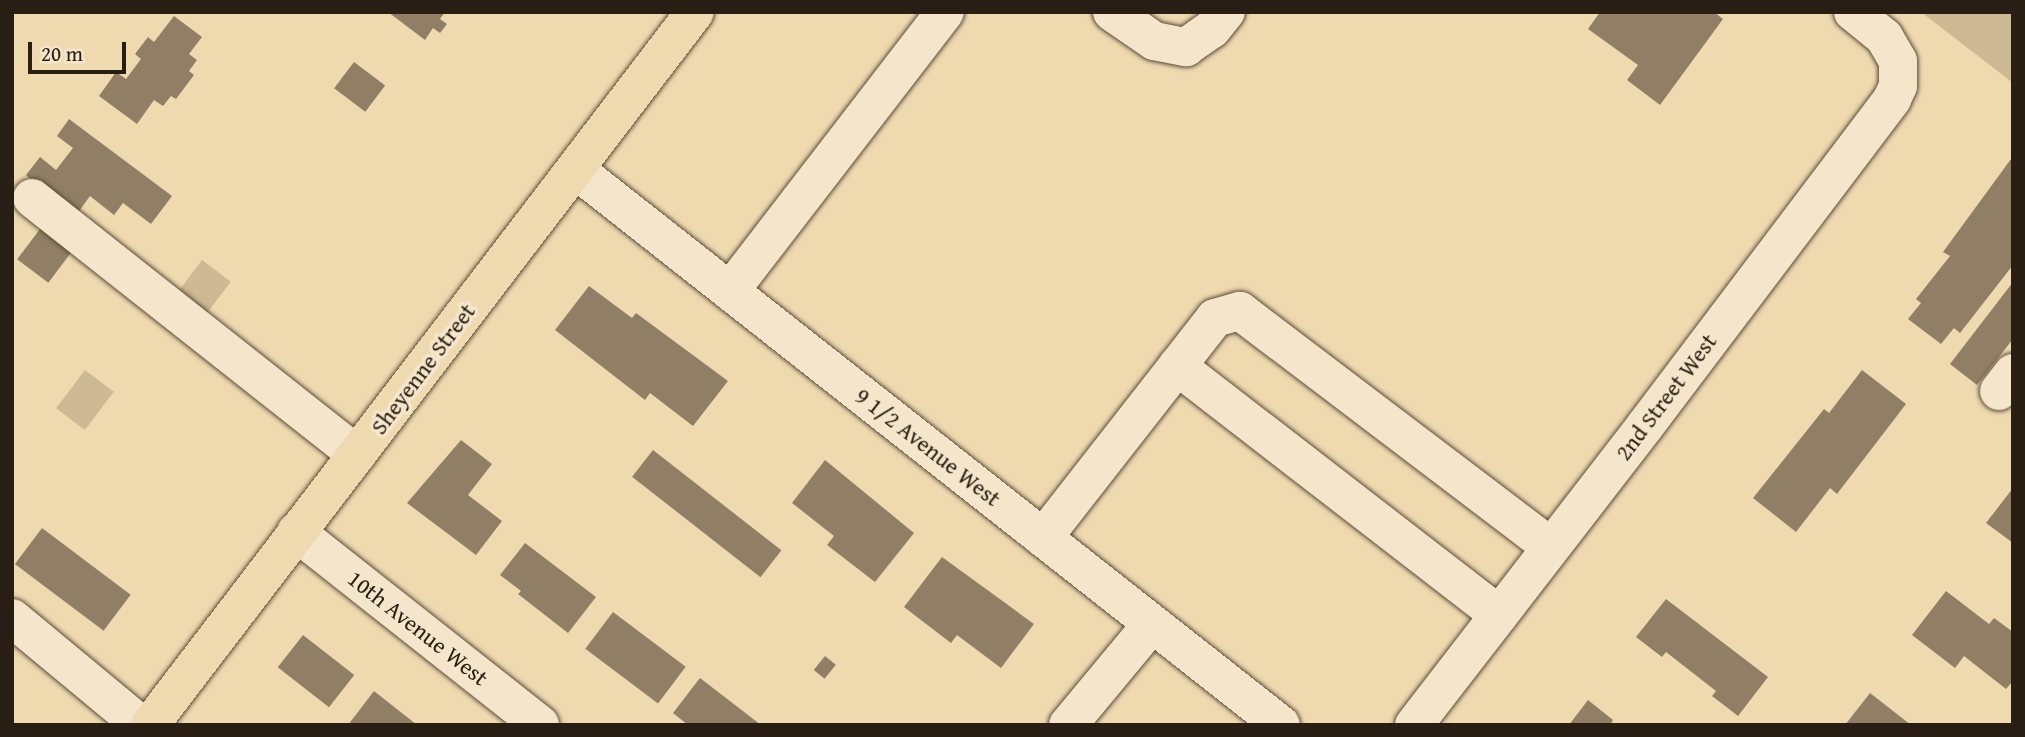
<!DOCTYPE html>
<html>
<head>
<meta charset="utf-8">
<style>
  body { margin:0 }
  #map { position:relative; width:2025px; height:737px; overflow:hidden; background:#efd9af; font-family:"Gentium Book Plus",serif }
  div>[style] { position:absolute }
  .green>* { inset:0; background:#cdb994; transform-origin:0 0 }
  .building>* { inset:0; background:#907f64; transform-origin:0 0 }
  .roads { filter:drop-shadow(0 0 2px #5a4d3a) drop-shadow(0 0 2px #5a4d3a) }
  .minor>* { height:38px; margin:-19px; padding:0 19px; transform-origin:19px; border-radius:19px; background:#f5e6cb }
  .major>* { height:38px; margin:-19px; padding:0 19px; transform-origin:19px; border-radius:19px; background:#efd9af }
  span { translate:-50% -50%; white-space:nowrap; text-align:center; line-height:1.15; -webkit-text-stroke:7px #f5e6cb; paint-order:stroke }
  .street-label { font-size:23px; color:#291e13 }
  .frame { position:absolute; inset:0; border:14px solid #291e13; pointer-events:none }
  .scale { position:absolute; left:28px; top:42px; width:98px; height:32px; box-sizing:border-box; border:4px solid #291e13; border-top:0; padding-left:9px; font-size:21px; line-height:24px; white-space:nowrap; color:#291e13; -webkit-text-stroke:5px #f5e6cb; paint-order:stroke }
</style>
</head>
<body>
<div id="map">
  <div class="green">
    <i style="clip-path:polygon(1921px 12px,2013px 12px,2013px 83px)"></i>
    <i style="left:202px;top:260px;width:36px;height:45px;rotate:37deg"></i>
    <i style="left:85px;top:370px;width:36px;height:48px;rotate:37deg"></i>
  </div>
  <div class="building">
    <i style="clip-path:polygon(388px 12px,445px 12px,440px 19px,447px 24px,440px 33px,433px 28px,425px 40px)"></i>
    <i style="clip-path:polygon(1600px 12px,1714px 12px,1723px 19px,1660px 105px,1627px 80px,1638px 65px,1588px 29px)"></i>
    <i style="clip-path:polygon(174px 16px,202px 37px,189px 54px,197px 60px,189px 71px,194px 75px,176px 99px,171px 96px,163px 106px,154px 100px,137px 124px,99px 96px,116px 72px,126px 79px,141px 59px,135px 54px,148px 37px,154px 42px)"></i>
    <i style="left:354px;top:62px;width:39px;height:33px;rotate:37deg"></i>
    <i style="clip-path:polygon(69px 119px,172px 196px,151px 224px,123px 203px,114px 215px,90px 196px,74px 218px,26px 175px,40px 157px,56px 170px,73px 148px,57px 136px)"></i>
    <i style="clip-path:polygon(2011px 159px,2013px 265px,1960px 333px,1954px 328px,1941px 344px,1908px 319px,1921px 303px,1916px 299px,1950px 256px,1943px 252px)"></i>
    <i style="left:40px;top:229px;width:39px;height:38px;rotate:37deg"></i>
    <i style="clip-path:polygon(2013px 282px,2013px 339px,1977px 385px,1950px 364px)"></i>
    <i style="clip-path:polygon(589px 286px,632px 318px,636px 313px,728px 381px,693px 426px,650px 393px,645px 400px,555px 330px)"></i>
    <i style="clip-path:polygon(1862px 370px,1906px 404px,1837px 494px,1830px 488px,1796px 532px,1753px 498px,1824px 409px,1829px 413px)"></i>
    <i style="clip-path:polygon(461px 440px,492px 464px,468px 495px,502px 521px,476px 555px,407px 503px)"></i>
    <i style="left:653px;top:450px;width:163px;height:34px;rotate:38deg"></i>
    <i style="clip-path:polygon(825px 460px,914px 533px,875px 582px,827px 545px,834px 536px,792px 503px)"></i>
    <i style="clip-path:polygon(2013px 488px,2013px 543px,1986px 523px)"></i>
    <i style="left:42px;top:528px;width:111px;height:45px;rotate:37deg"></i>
    <i style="clip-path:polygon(525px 543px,596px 597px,568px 633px,518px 594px,521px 591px,500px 575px)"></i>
    <i style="clip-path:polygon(942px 557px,1034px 624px,1001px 668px,957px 635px,951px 643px,904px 607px)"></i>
    <i style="clip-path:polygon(1946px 591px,1989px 624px,1994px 618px,2013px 632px,2013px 681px,2006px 689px,1964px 656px,1955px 668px,1912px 635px)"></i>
    <i style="clip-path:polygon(1666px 599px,1768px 677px,1738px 716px,1712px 696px,1716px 691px,1666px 652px,1662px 657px,1636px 637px)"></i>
    <i style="left:613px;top:612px;width:91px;height:46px;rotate:37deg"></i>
    <i style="left:303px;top:635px;width:65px;height:41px;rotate:38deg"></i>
    <i style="left:825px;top:656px;width:14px;height:18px;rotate:39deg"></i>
    <i style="clip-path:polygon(700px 678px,761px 725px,688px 725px,673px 713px)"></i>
    <i style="clip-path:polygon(374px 691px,417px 725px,348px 725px)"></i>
    <i style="clip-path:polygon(1870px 693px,1911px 725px,1845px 725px)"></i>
    <i style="clip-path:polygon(1588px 700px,1613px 720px,1610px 725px,1569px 725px)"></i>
  </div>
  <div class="roads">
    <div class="minor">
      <i style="left:1112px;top:12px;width:51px;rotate:34.6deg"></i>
      <i style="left:1154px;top:41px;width:33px;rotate:11deg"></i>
      <i style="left:1186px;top:47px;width:32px;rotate:-35deg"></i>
      <i style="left:1212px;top:29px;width:22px;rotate:-51deg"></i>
      <i style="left:576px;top:170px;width:897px;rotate:38.21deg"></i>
      <i style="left:32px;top:198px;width:414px;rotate:38.3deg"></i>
      <i style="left:730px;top:291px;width:352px;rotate:-52.4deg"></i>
      <i style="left:1177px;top:366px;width:407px;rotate:37.7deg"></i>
      <i style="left:1999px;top:391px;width:23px;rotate:-52deg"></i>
      <i style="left:296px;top:532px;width:311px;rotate:38.3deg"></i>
      <i style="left:1043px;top:538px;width:279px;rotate:-52deg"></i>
      <i style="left:1215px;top:318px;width:26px;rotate:-16deg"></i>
      <i style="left:1240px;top:311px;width:390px;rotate:37.2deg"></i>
      <i style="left:12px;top:618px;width:168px;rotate:39.7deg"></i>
      <i style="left:1068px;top:725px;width:131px;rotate:-50.3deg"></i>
      <i style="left:1414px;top:725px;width:378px;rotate:-52.3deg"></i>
      <i style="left:1645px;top:426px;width:410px;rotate:-52.9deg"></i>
      <i style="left:1892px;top:99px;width:14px;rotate:-65deg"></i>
      <i style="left:1898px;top:86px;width:25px;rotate:-90deg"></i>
      <i style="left:1898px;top:61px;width:28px;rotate:-120deg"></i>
      <i style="left:1884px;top:37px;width:40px;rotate:-141deg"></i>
    </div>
    <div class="major">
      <i style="left:150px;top:725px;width:897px;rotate:-52.61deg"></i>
    </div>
  </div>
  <div class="street-label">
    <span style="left:423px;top:369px;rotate:-53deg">Sheyenne Street</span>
    <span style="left:1666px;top:397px;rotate:-53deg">2nd Street West</span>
    <span style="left:928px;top:447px;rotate:38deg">9 1/2 Avenue West</span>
    <span style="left:418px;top:628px;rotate:38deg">10th Avenue West</span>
  </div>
  <div class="frame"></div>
  <div class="scale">20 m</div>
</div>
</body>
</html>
